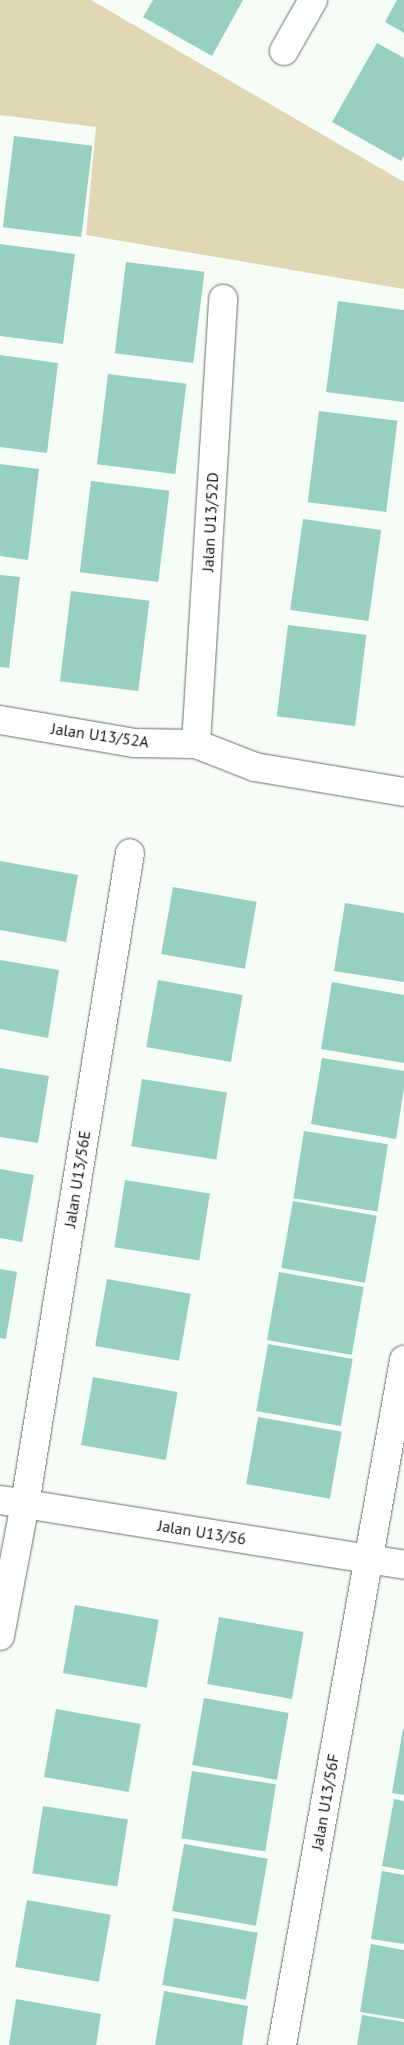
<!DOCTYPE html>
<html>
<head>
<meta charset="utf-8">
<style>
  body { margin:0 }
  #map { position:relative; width:404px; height:2045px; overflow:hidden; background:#f6fdf7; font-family:"PT Sans",sans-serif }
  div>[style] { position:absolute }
  .green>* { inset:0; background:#e1d7b4 }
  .building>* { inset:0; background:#97d0c1; transform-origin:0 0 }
  .roads { filter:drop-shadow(0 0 1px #6a706b) drop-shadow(0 0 1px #6a706b) }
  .street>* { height:28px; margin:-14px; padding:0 14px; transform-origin:14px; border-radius:14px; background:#fff }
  span { translate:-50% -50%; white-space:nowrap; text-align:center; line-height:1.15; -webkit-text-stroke:4px #fff; paint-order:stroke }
  .street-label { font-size:16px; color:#131513 }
</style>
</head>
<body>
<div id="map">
  <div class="green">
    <i style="clip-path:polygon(0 0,91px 0,404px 182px,404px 289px,86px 235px,96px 127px,0 115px)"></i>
  </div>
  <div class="building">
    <i style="clip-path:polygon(153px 0,243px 0,212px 56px,143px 17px)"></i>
    <i style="clip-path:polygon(397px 0,404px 0,404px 33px,385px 22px)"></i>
    <i style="clip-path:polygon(377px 43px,404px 58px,404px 156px,401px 161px,332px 122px)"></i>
    <i style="left:14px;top:136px;width:79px;height:92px;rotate:7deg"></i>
    <i style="clip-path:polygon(0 244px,75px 254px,63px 344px,0 336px)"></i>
    <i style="left:126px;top:262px;width:79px;height:92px;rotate:7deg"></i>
    <i style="clip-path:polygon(338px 301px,404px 310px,404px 402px,326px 392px)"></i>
    <i style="clip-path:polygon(0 355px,58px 363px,47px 453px,0 447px)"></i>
    <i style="left:108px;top:374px;width:79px;height:91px;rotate:7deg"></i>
    <i style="left:319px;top:411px;width:79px;height:92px;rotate:7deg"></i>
    <i style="clip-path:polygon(0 464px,39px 469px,28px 560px,0 556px)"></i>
    <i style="left:91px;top:481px;width:79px;height:92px;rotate:7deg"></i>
    <i style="left:303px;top:519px;width:79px;height:92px;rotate:8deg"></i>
    <i style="clip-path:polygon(0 575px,20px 577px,9px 668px,0 667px)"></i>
    <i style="left:71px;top:591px;width:79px;height:91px;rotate:7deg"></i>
    <i style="left:288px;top:625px;width:79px;height:92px;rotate:7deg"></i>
    <i style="clip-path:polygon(0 861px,78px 875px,66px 942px,0 930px)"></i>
    <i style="left:173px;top:887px;width:85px;height:68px;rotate:10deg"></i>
    <i style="clip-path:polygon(345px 903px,404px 913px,404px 982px,334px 971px)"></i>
    <i style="clip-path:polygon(0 960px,59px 970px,48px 1038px,0 1029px)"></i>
    <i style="left:158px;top:980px;width:86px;height:68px;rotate:10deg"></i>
    <i style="clip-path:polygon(332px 982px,404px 995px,404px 1063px,321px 1049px)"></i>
    <i style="clip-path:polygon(322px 1058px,404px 1071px,404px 1088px,396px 1139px,311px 1124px)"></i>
    <i style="clip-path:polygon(0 1068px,49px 1076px,38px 1143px,0 1137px)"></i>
    <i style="left:142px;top:1079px;width:86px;height:68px;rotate:9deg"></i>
    <i style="left:304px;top:1131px;width:85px;height:68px;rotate:9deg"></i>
    <i style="clip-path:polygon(0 1169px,34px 1175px,22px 1242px,0 1238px)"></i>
    <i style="left:125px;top:1180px;width:86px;height:68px;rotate:9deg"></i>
    <i style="left:293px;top:1201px;width:85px;height:68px;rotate:10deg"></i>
    <i style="clip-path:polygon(0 1269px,17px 1272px,6px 1339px,0 1338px)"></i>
    <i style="left:279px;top:1272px;width:86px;height:69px;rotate:10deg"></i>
    <i style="left:107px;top:1279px;width:85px;height:68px;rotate:10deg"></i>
    <i style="left:268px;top:1344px;width:86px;height:68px;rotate:10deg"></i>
    <i style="left:93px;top:1377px;width:86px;height:69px;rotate:10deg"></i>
    <i style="left:258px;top:1417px;width:85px;height:68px;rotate:10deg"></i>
    <i style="left:75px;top:1605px;width:85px;height:69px;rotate:10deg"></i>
    <i style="left:219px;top:1617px;width:86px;height:68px;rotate:10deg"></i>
    <i style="left:204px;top:1698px;width:86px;height:68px;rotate:10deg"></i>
    <i style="left:56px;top:1709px;width:86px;height:69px;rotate:10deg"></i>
    <i style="clip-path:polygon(403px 1729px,404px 1729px,404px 1795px,392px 1793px)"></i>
    <i style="left:192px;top:1771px;width:85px;height:68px;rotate:9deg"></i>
    <i style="clip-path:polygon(394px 1799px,404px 1801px,404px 1870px,382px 1866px)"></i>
    <i style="left:43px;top:1806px;width:86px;height:68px;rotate:9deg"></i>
    <i style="left:184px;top:1844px;width:85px;height:68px;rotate:10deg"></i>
    <i style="clip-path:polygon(382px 1871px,404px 1875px,404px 1944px,371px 1939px)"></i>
    <i style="left:27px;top:1900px;width:85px;height:68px;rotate:10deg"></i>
    <i style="left:174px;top:1918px;width:85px;height:68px;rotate:10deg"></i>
    <i style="clip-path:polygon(371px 1944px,404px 1950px,404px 2019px,360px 2012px)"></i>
    <i style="clip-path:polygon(164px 1991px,248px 2006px,242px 2045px,155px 2045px)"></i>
    <i style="clip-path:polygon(16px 1999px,101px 2014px,96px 2045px,9px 2045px)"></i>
    <i style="clip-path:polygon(362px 2015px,404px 2022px,404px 2045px,357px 2045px)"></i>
  </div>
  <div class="roads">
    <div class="street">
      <i style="left:284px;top:51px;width:59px;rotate:-60.4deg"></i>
      <i style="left:0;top:720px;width:137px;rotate:9.7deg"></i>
      <i style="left:135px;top:743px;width:61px;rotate:0.9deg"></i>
      <i style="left:196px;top:744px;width:63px;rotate:21.3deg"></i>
      <i style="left:255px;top:767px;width:151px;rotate:9.5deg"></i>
      <i style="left:196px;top:744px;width:446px;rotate:-86.5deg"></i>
      <i style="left:0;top:1500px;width:409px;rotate:9.1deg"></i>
      <i style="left:0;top:1636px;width:134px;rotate:-79.3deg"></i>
      <i style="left:25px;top:1504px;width:659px;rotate:-80.84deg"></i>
      <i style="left:282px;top:2045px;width:696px;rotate:-79.9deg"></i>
    </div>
  </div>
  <div class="street-label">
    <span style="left:210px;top:522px;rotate:-87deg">Jalan U13/52D</span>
    <span style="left:100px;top:735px;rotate:8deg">Jalan U13/52A</span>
    <span style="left:77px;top:1179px;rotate:-81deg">Jalan U13/56E</span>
    <span style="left:202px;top:1532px;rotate:9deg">Jalan U13/56</span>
    <span style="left:325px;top:1802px;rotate:-80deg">Jalan U13/56F</span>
  </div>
</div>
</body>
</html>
